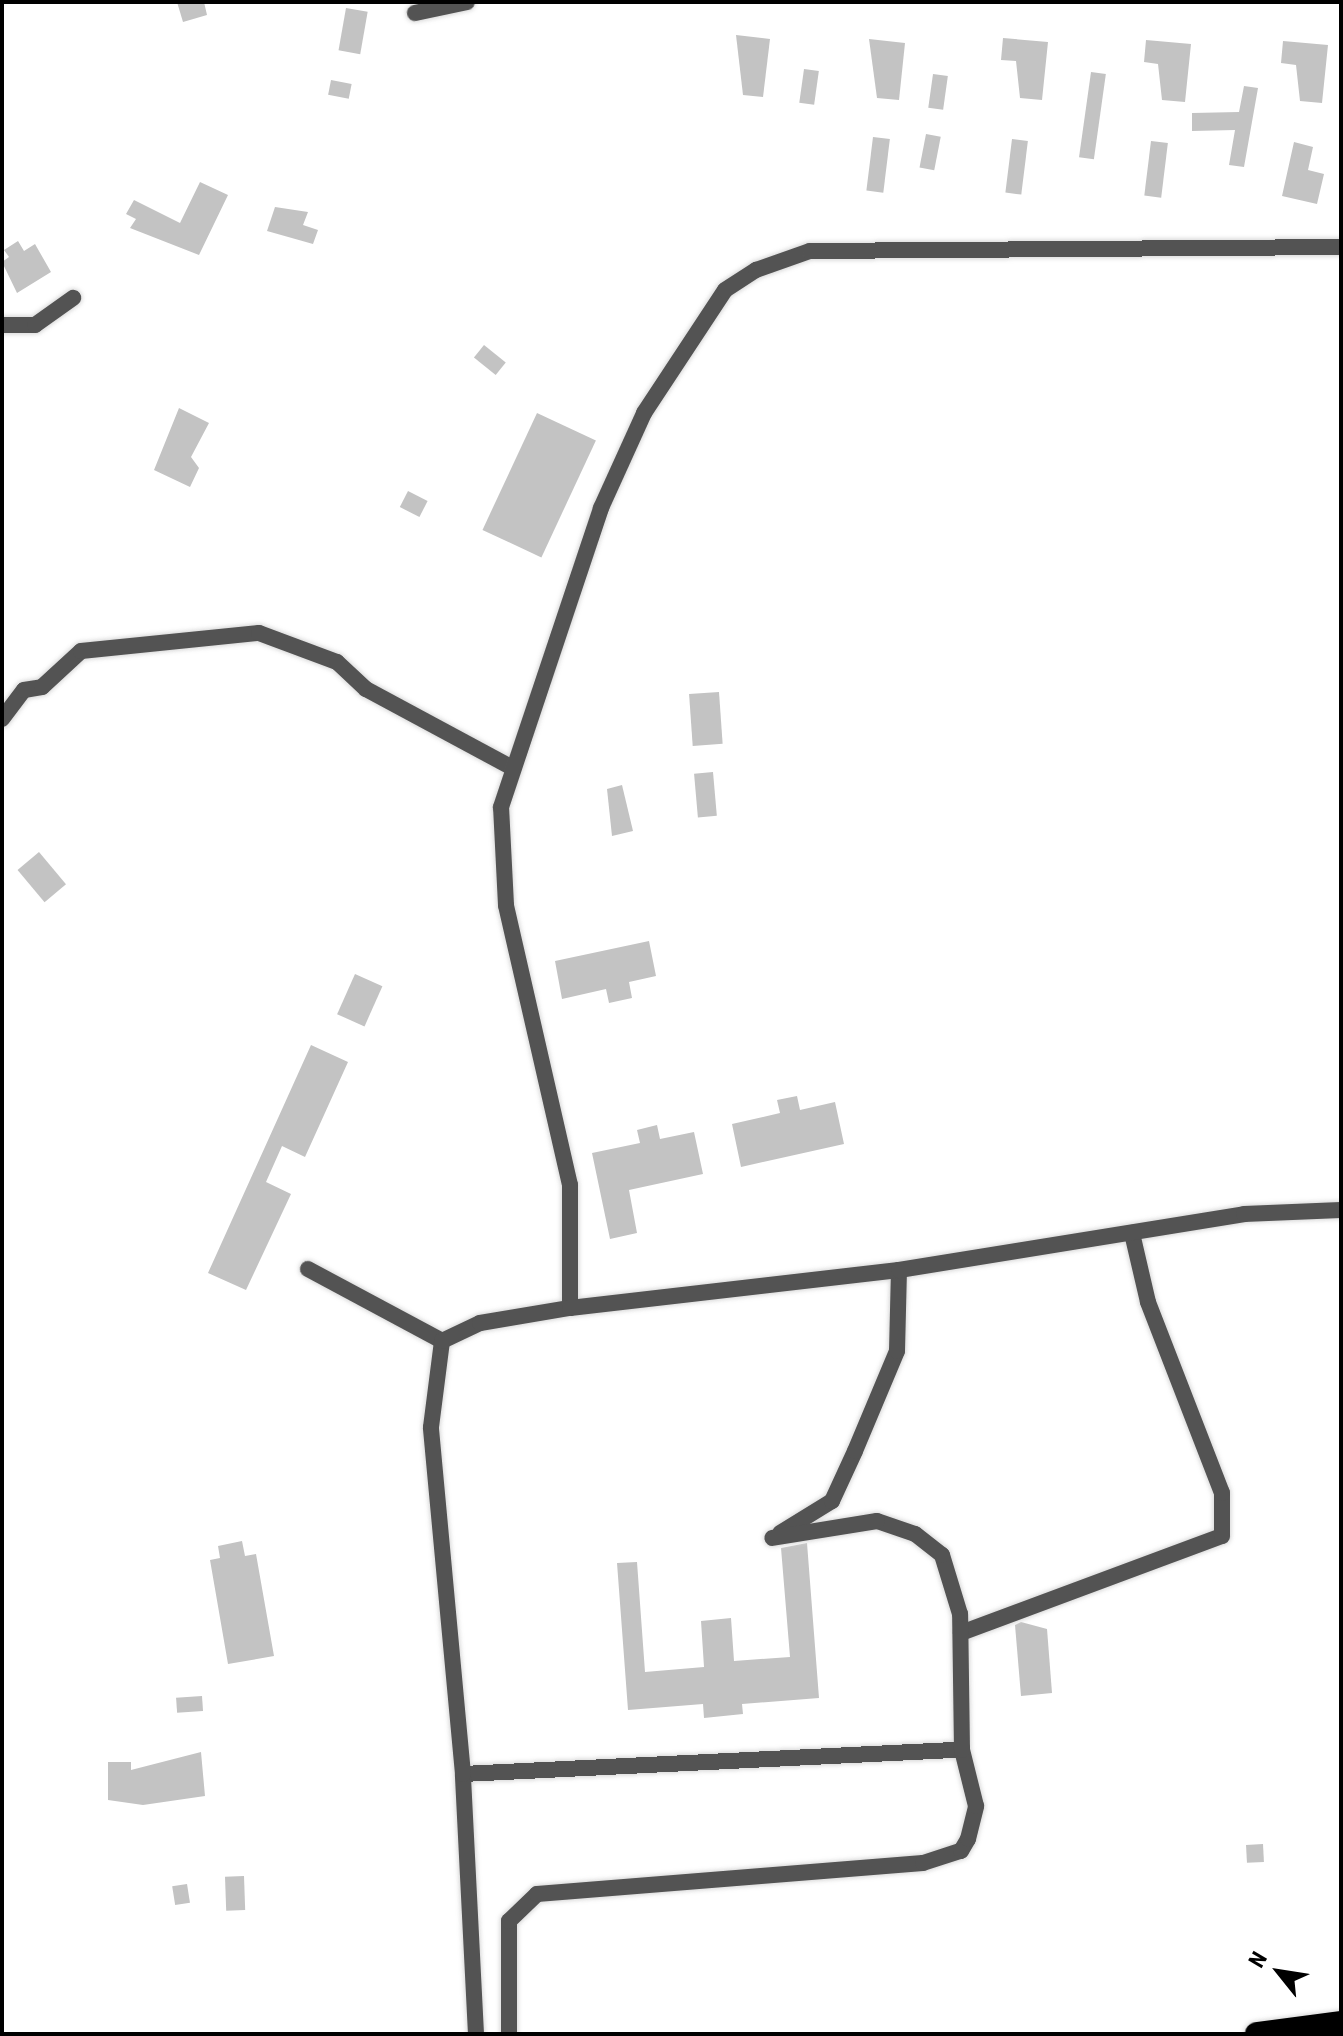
<!DOCTYPE html>
<html>
<head>
<meta charset="utf-8">
<style>
  body { margin:0 }
  #map { position:relative; width:1343px; height:2036px; overflow:hidden; background:#fff; font-family:"Roboto Condensed",sans-serif }
  div>[style] { position:absolute }
  .building>* { inset:0; background:#c3c3c3; transform-origin:0 0 }
  .roads { filter:drop-shadow(0 0 2px #dbdbdb) drop-shadow(0 0 2px #dbdbdb) }
  .street>* { height:16px; margin:-8px; padding:0 8px; transform-origin:8px; border-radius:8px; background:#535353 }
  .highway>* { height:24px; margin:-12px; padding:0 12px; transform-origin:12px; border-radius:12px; background:#000 }
  span { translate:-50% -50%; white-space:nowrap; text-align:center; line-height:1.15; -webkit-text-stroke:6px #fff; paint-order:stroke }
  .frame { position:absolute; inset:0; border:4px solid #000; pointer-events:none }
  .north { position:absolute; left:1239px; top:1932px; width:80px; height:80px; -webkit-text-stroke:6px #fff; paint-order:stroke; rotate:300deg; font-size:22px; font-weight:700; line-height:32px; text-align:center; color:#000 }
  .north::after { content:''; display:block; margin:auto; width:28px; height:36px; background:#000; clip-path:polygon(50% 0,100% 100%,50% 72%,0 100%) }
</style>
</head>
<body>
<div id="map">
  <div class="building">
    <i style="clip-path:polygon(177px 2px,204px 2px,207px 15px,183px 22px)"></i>
    <i style="left:346px;top:8px;width:22px;height:43px;rotate:10deg"></i>
    <i style="clip-path:polygon(736px 35px,770px 39px,763px 97px,743px 95px)"></i>
    <i style="clip-path:polygon(1003px 38px,1048px 42px,1042px 100px,1020px 98px,1016px 61px,1001px 60px)"></i>
    <i style="clip-path:polygon(869px 39px,905px 43px,899px 100px,877px 98px)"></i>
    <i style="clip-path:polygon(1146px 40px,1191px 44px,1185px 102px,1162px 100px,1158px 64px,1144px 62px)"></i>
    <i style="clip-path:polygon(1283px 41px,1328px 45px,1322px 103px,1300px 101px,1296px 65px,1281px 63px)"></i>
    <i style="left:804px;top:69px;width:15px;height:34px;rotate:8deg"></i>
    <i style="left:1091px;top:72px;width:15px;height:86px;rotate:8deg"></i>
    <i style="left:933px;top:74px;width:15px;height:34px;rotate:8deg"></i>
    <i style="left:331px;top:80px;width:21px;height:15px;rotate:11deg"></i>
    <i style="clip-path:polygon(1244px 86px,1258px 88px,1244px 167px,1229px 165px,1235px 130px,1192px 131px,1192px 113px,1239px 112px)"></i>
    <i style="left:926px;top:134px;width:15px;height:34px;rotate:11deg"></i>
    <i style="left:873px;top:137px;width:17px;height:54px;rotate:7deg"></i>
    <i style="left:1012px;top:139px;width:16px;height:54px;rotate:7deg"></i>
    <i style="left:1151px;top:141px;width:17px;height:55px;rotate:7deg"></i>
    <i style="clip-path:polygon(1294px 142px,1313px 147px,1308px 170px,1324px 174px,1317px 204px,1282px 196px)"></i>
    <i style="clip-path:polygon(200px 182px,228px 195px,199px 255px,130px 228px,136px 219px,126px 214px,134px 200px,180px 223px)"></i>
    <i style="clip-path:polygon(275px 207px,308px 212px,303px 225px,318px 230px,313px 244px,267px 231px)"></i>
    <i style="clip-path:polygon(18px 241px,24px 251px,35px 244px,51px 272px,17px 293px,2px 262px,9px 257px,4px 250px)"></i>
    <i style="left:484px;top:345px;width:28px;height:16px;rotate:39deg"></i>
    <i style="clip-path:polygon(179px 408px,209px 423px,191px 457px,199px 468px,190px 487px,154px 470px)"></i>
    <i style="left:537px;top:413px;width:65px;height:129px;rotate:25deg"></i>
    <i style="left:408px;top:491px;width:22px;height:18px;rotate:27deg"></i>
    <i style="left:719px;top:692px;width:52px;height:30px;rotate:86deg"></i>
    <i style="left:713px;top:772px;width:44px;height:19px;rotate:85deg"></i>
    <i style="clip-path:polygon(622px 785px,633px 831px,612px 836px,607px 789px)"></i>
    <i style="left:39px;top:852px;width:42px;height:28px;rotate:50deg"></i>
    <i style="clip-path:polygon(649px 941px,656px 976px,629px 982px,632px 998px,609px 1003px,606px 989px,562px 999px,555px 961px)"></i>
    <i style="left:355px;top:974px;width:30px;height:44px;rotate:24deg"></i>
    <i style="clip-path:polygon(311px 1045px,348px 1062px,305px 1157px,282px 1146px,266px 1182px,291px 1194px,246px 1290px,208px 1273px)"></i>
    <i style="clip-path:polygon(797px 1096px,800px 1110px,835px 1102px,844px 1144px,741px 1167px,732px 1124px,780px 1113px,777px 1100px)"></i>
    <i style="clip-path:polygon(657px 1125px,660px 1139px,694px 1132px,703px 1174px,629px 1190px,637px 1233px,610px 1239px,592px 1153px,640px 1143px,637px 1130px)"></i>
    <i style="clip-path:polygon(242px 1541px,245px 1556px,256px 1554px,274px 1656px,228px 1664px,210px 1560px,220px 1558px,218px 1546px)"></i>
    <i style="clip-path:polygon(807px 1543px,819px 1698px,742px 1704px,743px 1714px,704px 1718px,703px 1704px,628px 1710px,617px 1563px,637px 1562px,645px 1672px,704px 1667px,701px 1621px,731px 1618px,734px 1661px,790px 1657px,781px 1548px)"></i>
    <i style="clip-path:polygon(1021px 1622px,1047px 1629px,1052px 1693px,1021px 1696px,1015px 1625px)"></i>
    <i style="left:202px;top:1696px;width:15px;height:26px;rotate:86deg"></i>
    <i style="clip-path:polygon(201px 1752px,205px 1796px,143px 1805px,108px 1800px,108px 1762px,131px 1762px,131px 1770px)"></i>
    <i style="left:1263px;top:1844px;width:18px;height:17px;rotate:87deg"></i>
    <i style="left:244px;top:1876px;width:34px;height:19px;rotate:88deg"></i>
    <i style="left:187px;top:1884px;width:19px;height:15px;rotate:81deg"></i>
  </div>
  <div class="roads">
    <div class="street">
      <i style="left:415px;top:13px;width:53px;rotate:-11.9deg"></i>
      <i style="left:2px;top:325px;width:33px"></i>
      <i style="left:35px;top:325px;width:47px;rotate:-35.4deg"></i>
      <i style="left:2px;top:719px;width:36px;rotate:-53deg"></i>
      <i style="left:24px;top:690px;width:18px;rotate:-9deg"></i>
      <i style="left:42px;top:687px;width:53px;rotate:-42.7deg"></i>
      <i style="left:81px;top:651px;width:179px;rotate:-5.8deg"></i>
      <i style="left:259px;top:633px;width:83px;rotate:20.4deg"></i>
      <i style="left:337px;top:662px;width:40px;rotate:43deg"></i>
      <i style="left:366px;top:689px;width:167px;rotate:28.3deg"></i>
      <i style="left:308px;top:1269px;width:152px;rotate:28.2deg"></i>
      <i style="left:570px;top:1308px;width:123px;rotate:-90deg"></i>
      <i style="left:570px;top:1185px;width:287px;rotate:-102.9deg"></i>
      <i style="left:506px;top:905px;width:98px;rotate:-92.9deg"></i>
      <i style="left:501px;top:807px;width:315px;rotate:-71.5deg"></i>
      <i style="left:601px;top:508px;width:104px;rotate:-65.6deg"></i>
      <i style="left:644px;top:413px;width:147px;rotate:-56.6deg"></i>
      <i style="left:725px;top:290px;width:37px;rotate:-33deg"></i>
      <i style="left:756px;top:270px;width:57px;rotate:-19.4deg"></i>
      <i style="left:810px;top:251px;width:531px;rotate:-0.43deg"></i>
      <i style="left:780px;top:1533px;width:61px;rotate:-31.6deg"></i>
      <i style="left:832px;top:1501px;width:55px;rotate:-65.3deg"></i>
      <i style="left:855px;top:1451px;width:108px;rotate:-67.2deg"></i>
      <i style="left:897px;top:1351px;width:81px;rotate:-88.6deg"></i>
      <i style="left:961px;top:1633px;width:278px;rotate:-20.4deg"></i>
      <i style="left:1222px;top:1536px;width:43px;rotate:-90deg"></i>
      <i style="left:1222px;top:1493px;width:205px;rotate:-111.2deg"></i>
      <i style="left:1148px;top:1302px;width:71px;rotate:-103.1deg"></i>
      <i style="left:463px;top:1774px;width:500px;rotate:-2.8deg"></i>
      <i style="left:476px;top:2034px;width:260px;rotate:-92.9deg"></i>
      <i style="left:463px;top:1774px;width:348px;rotate:-95.3deg"></i>
      <i style="left:431px;top:1427px;width:87px;rotate:-82.7deg"></i>
      <i style="left:442px;top:1341px;width:42px;rotate:-25.3deg"></i>
      <i style="left:480px;top:1323px;width:91px;rotate:-9.5deg"></i>
      <i style="left:570px;top:1308px;width:331px;rotate:-6.6deg"></i>
      <i style="left:899px;top:1270px;width:350px;rotate:-9.2deg"></i>
      <i style="left:1244px;top:1214px;width:97px;rotate:-2.4deg"></i>
      <i style="left:509px;top:2034px;width:113px;rotate:-90deg"></i>
      <i style="left:509px;top:1921px;width:39px;rotate:-44deg"></i>
      <i style="left:537px;top:1894px;width:387px;rotate:-4.6deg"></i>
      <i style="left:923px;top:1863px;width:40px;rotate:-18deg"></i>
      <i style="left:961px;top:1851px;width:14px;rotate:-60deg"></i>
      <i style="left:968px;top:1839px;width:34px;rotate:-76deg"></i>
      <i style="left:976px;top:1806px;width:58px;rotate:-104deg"></i>
      <i style="left:962px;top:1750px;width:136px;rotate:-90.8deg"></i>
      <i style="left:960px;top:1614px;width:62px;rotate:-107deg"></i>
      <i style="left:942px;top:1555px;width:34px;rotate:-142deg"></i>
      <i style="left:915px;top:1534px;width:40px;rotate:-161.1deg"></i>
      <i style="left:877px;top:1521px;width:106px;rotate:170.8deg"></i>
    </div>
    <div class="highway">
      <i style="left:1257px;top:2034px;width:85px;rotate:-7.5deg"></i>
    </div>
  </div>
  <div class="frame"></div>
  <div class="north">N</div>
</div>
</body>
</html>
